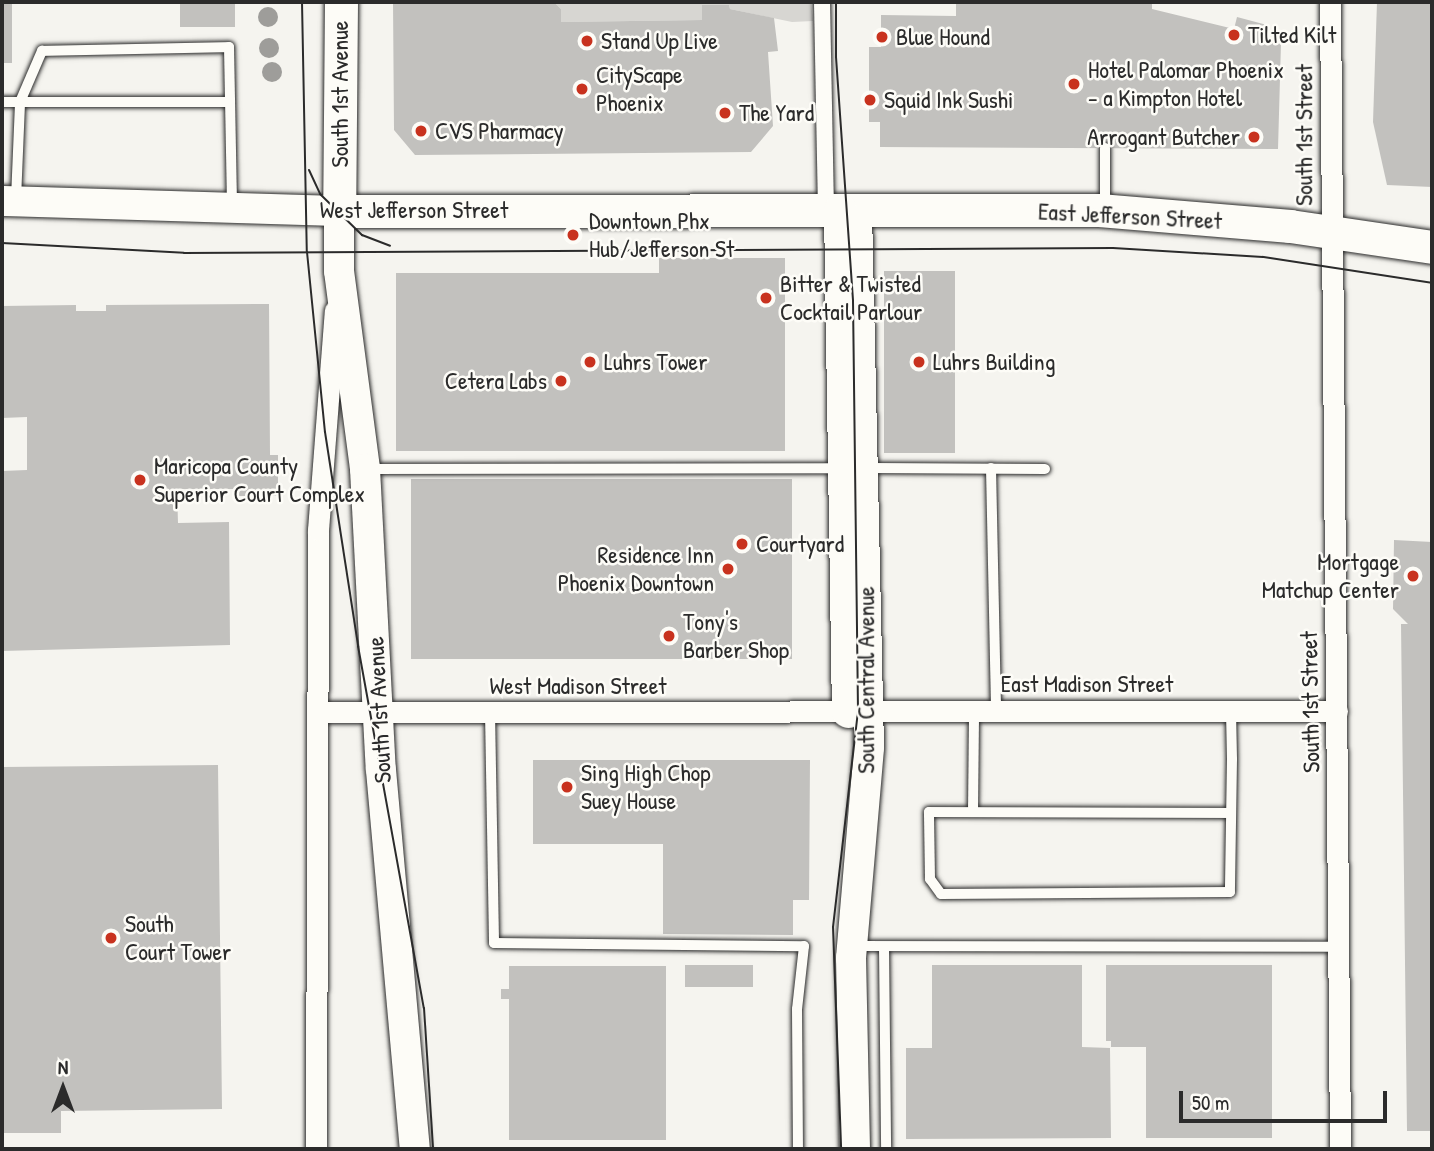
<!DOCTYPE html>
<html>
<head>
<meta charset="utf-8">
<style>
  body { margin:0 }
  #map { position:relative; width:1434px; height:1151px; overflow:hidden; background:#f5f4ef; font-family:"Patrick Hand",sans-serif }
  div>[style] { position:absolute }
  .green>* { inset:0; background:#d7d6d2 }
  .building>* { inset:0; background:#c2c1be; transform-origin:0 0 }
  .roads { filter:drop-shadow(0 0 2px #2b2b2b) drop-shadow(0 0 2px #2b2b2b) }
  .service>* { height:10px; margin:-5px; padding:0 5px; transform-origin:5px; border-radius:5px; background:#fdfcf7 }
  .pedestrian>* { height:16px; margin:-8px; padding:0 8px; transform-origin:8px; border-radius:8px; background:#fdfcf7 }
  .minor>* { height:21px; margin:-10.5px; padding:0 10.5px; transform-origin:10.5px; border-radius:10.5px; background:#fdfcf7 }
  .secondary>* { height:30px; margin:-15px; padding:0 15px; transform-origin:15px; border-radius:15px; background:#fdfcf7 }
  .primary>* { height:33px; margin:-16.5px; padding:0 16.5px; transform-origin:16.5px; border-radius:16.5px; background:#fdfcf7 }
  .tram>* { height:2px; margin:-1px; padding:0 1px; transform-origin:1px; border-radius:1px; background:#2b2b2b }
  .trees>* { width:20px; height:20px; margin:-10px; border-radius:50%; background:#9e9d9a }
  .dots>* { width:19px; height:19px; translate:-50% -50%; box-sizing:border-box; border:4px solid #fdfcf7; border-radius:50% }
  span { translate:-50% -50%; white-space:nowrap; text-align:center; line-height:1.15; -webkit-text-stroke:5px #fdfcf7; paint-order:stroke }
  .poi-label { font-size:24px; color:#2b2b2b }
  .left { translate:0 -50%; text-align:left }
  .right { translate:-100% -50%; text-align:right }
  .street-label { font-size:24px; color:#2b2b2b }
  .frame { position:absolute; inset:0; border:4px solid #2b2b2b; pointer-events:none }
  .north { position:absolute; left:28px; top:1053px; width:70px; height:70px; -webkit-text-stroke:5px #fdfcf7; paint-order:stroke; rotate:0deg; font-size:19px; font-weight:700; line-height:28px; text-align:center; color:#2b2b2b }
  .north::after { content:''; display:block; margin:auto; width:24px; height:32px; background:#2b2b2b; clip-path:polygon(50% 0,100% 100%,50% 72%,0 100%) }
  .scale { position:absolute; left:1179px; top:1091px; width:208px; height:32px; box-sizing:border-box; border:4px solid #2b2b2b; border-top:0; padding-left:9px; font-size:21px; line-height:24px; white-space:nowrap; color:#2b2b2b; -webkit-text-stroke:5px #fdfcf7; paint-order:stroke }
</style>
</head>
<body>
<div id="map">
  <div class="green">
    <i style="clip-path:polygon(554px 2px,811px 2px,813px 21px,792px 22px,730px 9px,729px 5px,703px 5px,702px 20px,561px 22px,561px 9px)"></i>
  </div>
  <div class="building">
    <i style="left:2px;top:2px;width:10px;height:61px"></i>
    <i style="left:180px;top:2px;width:55px;height:25px"></i>
    <i style="clip-path:polygon(393px 2px,554px 2px,561px 9px,561px 22px,702px 20px,702px 5px,729px 5px,730px 9px,774px 18px,778px 51px,768px 52px,773px 126px,751px 152px,415px 155px,394px 130px)"></i>
    <i style="clip-path:polygon(956px 2px,1140px 2px,1152px 4px,1152px 9px,1234px 29px,1237px 17px,1267px 25px,1267px 41px,1281px 43px,1278px 149px,880px 147px,880px 122px,869px 122px,869px 47px,881px 47px,881px 15px,956px 16px)"></i>
    <i style="clip-path:polygon(1377px 2px,1432px 2px,1432px 187px,1387px 185px,1373px 122px)"></i>
    <i style="clip-path:polygon(659px 258px,785px 258px,785px 451px,396px 451px,396px 273px,659px 273px)"></i>
    <i style="left:884px;top:271px;width:71px;height:182px"></i>
    <i style="clip-path:polygon(269px 304px,270px 455px,278px 455px,278px 496px,235px 496px,235px 489px,177px 489px,178px 523px,229px 522px,230px 645px,2px 651px,2px 471px,27px 470px,27px 417px,2px 418px,2px 306px,76px 305px,76px 311px,106px 311px,106px 305px)"></i>
    <i style="left:411px;top:479px;width:381px;height:180px"></i>
    <i style="clip-path:polygon(1394px 540px,1432px 542px,1432px 1131px,1407px 1131px,1401px 624px,1408px 624px,1393px 609px)"></i>
    <i style="clip-path:polygon(533px 760px,810px 760px,809px 900px,793px 900px,793px 935px,663px 934px,663px 844px,533px 844px)"></i>
    <i style="clip-path:polygon(218px 765px,222px 1109px,61px 1111px,61px 1133px,2px 1133px,2px 767px)"></i>
    <i style="left:753px;top:965px;width:22px;height:68px;rotate:90deg"></i>
    <i style="clip-path:polygon(932px 965px,1082px 965px,1082px 1047px,1110px 1048px,1111px 1138px,906px 1139px,906px 1048px,932px 1048px)"></i>
    <i style="clip-path:polygon(1106px 965px,1272px 965px,1272px 1138px,1146px 1138px,1146px 1047px,1111px 1047px,1111px 1041px,1106px 1041px)"></i>
    <i style="clip-path:polygon(509px 966px,666px 966px,666px 1140px,509px 1140px,509px 999px,501px 999px,501px 989px,509px 989px)"></i>
  </div>
  <div class="roads">
    <div class="service">
      <i style="left:2px;top:102px;width:227px"></i>
      <i style="left:1105px;top:148px;width:60px;rotate:90deg"></i>
      <i style="left:16px;top:199px;width:97px;rotate:-87.6deg"></i>
      <i style="left:20px;top:102px;width:56px;rotate:-66.7deg"></i>
      <i style="left:42px;top:51px;width:187px;rotate:-1.2deg"></i>
      <i style="left:229px;top:47px;width:158px;rotate:88.9deg"></i>
      <i style="left:866px;top:468px;width:179px;rotate:0.3deg"></i>
      <i style="left:991px;top:468px;width:242px;rotate:88.8deg"></i>
      <i style="left:367px;top:469px;width:474px;rotate:-0.1deg"></i>
      <i style="left:1231px;top:711px;width:48px;rotate:88.8deg"></i>
      <i style="left:1232px;top:759px;width:133px;rotate:90.9deg"></i>
      <i style="left:1230px;top:892px;width:289px;rotate:179.6deg"></i>
      <i style="left:941px;top:894px;width:19px;rotate:-126deg"></i>
      <i style="left:930px;top:879px;width:67px;rotate:-90.9deg"></i>
      <i style="left:929px;top:812px;width:302px;rotate:0.2deg"></i>
      <i style="left:490px;top:712px;width:231px;rotate:89deg"></i>
      <i style="left:494px;top:943px;width:310px;rotate:0.6deg"></i>
      <i style="left:804px;top:946px;width:63px;rotate:96.3deg"></i>
      <i style="left:797px;top:1009px;width:140px;rotate:89.6deg"></i>
      <i style="left:973px;top:812px;width:102px;rotate:-89.4deg"></i>
      <i style="left:854px;top:946px;width:484px;rotate:0.1deg"></i>
      <i style="left:884px;top:947px;width:202px;rotate:89.4deg"></i>
    </div>
    <div class="pedestrian">
      <i style="left:822px;top:2px;width:208px;rotate:88.9deg"></i>
    </div>
    <div class="minor">
      <i style="left:1330px;top:2px;width:1147px;rotate:89.5deg"></i>
      <i style="left:319px;top:712px;width:1018px;rotate:-0.06deg"></i>
      <i style="left:316px;top:1149px;width:619px;rotate:-89.81deg"></i>
      <i style="left:318px;top:530px;width:220px;rotate:-85.6deg"></i>
    </div>
    <div class="secondary">
      <i style="left:2px;top:201px;width:337px;rotate:1.7deg"></i>
      <i style="left:339px;top:211px;width:60px;rotate:90deg"></i>
      <i style="left:339px;top:271px;width:200px;rotate:82.5deg"></i>
      <i style="left:365px;top:469px;width:301px;rotate:87deg"></i>
      <i style="left:381px;top:770px;width:381px;rotate:84.9deg"></i>
      <i style="left:855px;top:1149px;width:191px;rotate:-91.2deg"></i>
      <i style="left:851px;top:958px;width:211px;rotate:-85.1deg"></i>
      <i style="left:869px;top:748px;width:538px;rotate:-91.28deg"></i>
    </div>
    <div class="primary">
      <i style="left:341px;top:2px;width:209px;rotate:90.5deg"></i>
      <i style="left:339px;top:211px;width:760px;rotate:-0.08deg"></i>
      <i style="left:1099px;top:210px;width:192px;rotate:4.8deg"></i>
      <i style="left:1290px;top:226px;width:144px;rotate:8.4deg"></i>
      <i style="left:840px;top:210px;width:501px;rotate:89.09deg"></i>
    </div>
  </div>
  <div class="tram">
    <i style="left:302px;top:2px;width:250px;rotate:88.9deg"></i>
    <i style="left:307px;top:252px;width:181px;rotate:84.3deg"></i>
    <i style="left:325px;top:432px;width:217px;rotate:81.2deg"></i>
    <i style="left:358px;top:646px;width:368px;rotate:79.7deg"></i>
    <i style="left:424px;top:1008px;width:141px;rotate:86.3deg"></i>
    <i style="left:836px;top:2px;width:55px;rotate:90deg"></i>
    <i style="left:836px;top:57px;width:245px;rotate:86deg"></i>
    <i style="left:853px;top:301px;width:410px;rotate:89.3deg"></i>
    <i style="left:858px;top:711px;width:217px;rotate:96.6deg"></i>
    <i style="left:833px;top:927px;width:222px;rotate:87.9deg"></i>
    <i style="left:309px;top:170px;width:26px;rotate:65deg"></i>
    <i style="left:320px;top:194px;width:59px;rotate:44.3deg"></i>
    <i style="left:362px;top:235px;width:30px;rotate:21deg"></i>
    <i style="left:2px;top:243px;width:182px;rotate:3.1deg"></i>
    <i style="left:184px;top:253px;width:929px;rotate:-0.31deg"></i>
    <i style="left:1113px;top:248px;width:150px;rotate:3.4deg"></i>
    <i style="left:1263px;top:257px;width:171px;rotate:8.7deg"></i>
  </div>
  <div class="trees">
    <i style="left:268px;top:17px"></i>
    <i style="left:269px;top:48px"></i>
    <i style="left:272px;top:72px"></i>
  </div>
  <div class="dots">
    <i style="left:1234px;top:35px;background:#c8321e"></i>
    <i style="left:882px;top:37px;background:#c8321e"></i>
    <i style="left:587px;top:41px;background:#c8321e"></i>
    <i style="left:1074px;top:84px;background:#c8321e"></i>
    <i style="left:582px;top:89px;background:#c8321e"></i>
    <i style="left:870px;top:100px;background:#c8321e"></i>
    <i style="left:725px;top:113px;background:#c8321e"></i>
    <i style="left:421px;top:131px;background:#c8321e"></i>
    <i style="left:1254px;top:137px;background:#c8321e"></i>
    <i style="left:573px;top:235px;background:#c8321e"></i>
    <i style="left:766px;top:298px;background:#c8321e"></i>
    <i style="left:590px;top:362px;background:#c8321e"></i>
    <i style="left:919px;top:362px;background:#c8321e"></i>
    <i style="left:561px;top:381px;background:#c8321e"></i>
    <i style="left:140px;top:480px;background:#c8321e"></i>
    <i style="left:742px;top:544px;background:#c8321e"></i>
    <i style="left:728px;top:569px;background:#c8321e"></i>
    <i style="left:1413px;top:576px;background:#c8321e"></i>
    <i style="left:669px;top:636px;background:#c8321e"></i>
    <i style="left:567px;top:787px;background:#c8321e"></i>
    <i style="left:111px;top:938px;background:#c8321e"></i>
  </div>
  <div class="poi-label">
    <span class="left" style="left:1248px;top:35px">Tilted Kilt</span>
    <span class="left" style="left:896px;top:37px">Blue Hound</span>
    <span class="left" style="left:601px;top:41px">Stand Up Live</span>
    <span class="left" style="left:1088px;top:84px">Hotel Palomar Phoenix<br>- a Kimpton Hotel</span>
    <span class="left" style="left:596px;top:89px">CityScape<br>Phoenix</span>
    <span class="left" style="left:884px;top:100px">Squid Ink Sushi</span>
    <span class="left" style="left:739px;top:113px">The Yard</span>
    <span class="left" style="left:435px;top:131px">CVS Pharmacy</span>
    <span class="right" style="left:1240px;top:137px">Arrogant Butcher</span>
    <span class="left" style="left:589px;top:235px">Downtown Phx<br>Hub/Jefferson St</span>
    <span class="left" style="left:780px;top:298px">Bitter &amp; Twisted<br>Cocktail Parlour</span>
    <span class="left" style="left:604px;top:362px">Luhrs Tower</span>
    <span class="left" style="left:933px;top:362px">Luhrs Building</span>
    <span class="right" style="left:547px;top:381px">Cetera Labs</span>
    <span class="left" style="left:154px;top:480px">Maricopa County<br>Superior Court Complex</span>
    <span class="left" style="left:756px;top:544px">Courtyard</span>
    <span class="right" style="left:714px;top:569px">Residence Inn<br>Phoenix Downtown</span>
    <span class="right" style="left:1399px;top:576px">Mortgage<br>Matchup Center</span>
    <span class="left" style="left:683px;top:636px">Tony's<br>Barber Shop</span>
    <span class="left" style="left:581px;top:787px">Sing High Chop<br>Suey House</span>
    <span class="left" style="left:125px;top:938px">South<br>Court Tower</span>
  </div>
  <div class="street-label">
    <span style="left:340px;top:94px;rotate:-90deg">South 1st Avenue</span>
    <span style="left:1304px;top:135px;rotate:-90deg">South 1st Street</span>
    <span style="left:414px;top:210px">West Jefferson Street</span>
    <span style="left:1130px;top:216px;rotate:3deg">East Jefferson Street</span>
    <span style="left:866px;top:680px;rotate:-90deg">South Central Avenue</span>
    <span style="left:1087px;top:684px">East Madison Street</span>
    <span style="left:578px;top:686px">West Madison Street</span>
    <span style="left:1310px;top:702px;rotate:-91deg">South 1st Street</span>
    <span style="left:379px;top:710px;rotate:-93deg">South 1st Avenue</span>
  </div>
  <div class="frame"></div>
  <div class="north">N</div>
  <div class="scale">50 m</div>
</div>
</body>
</html>
